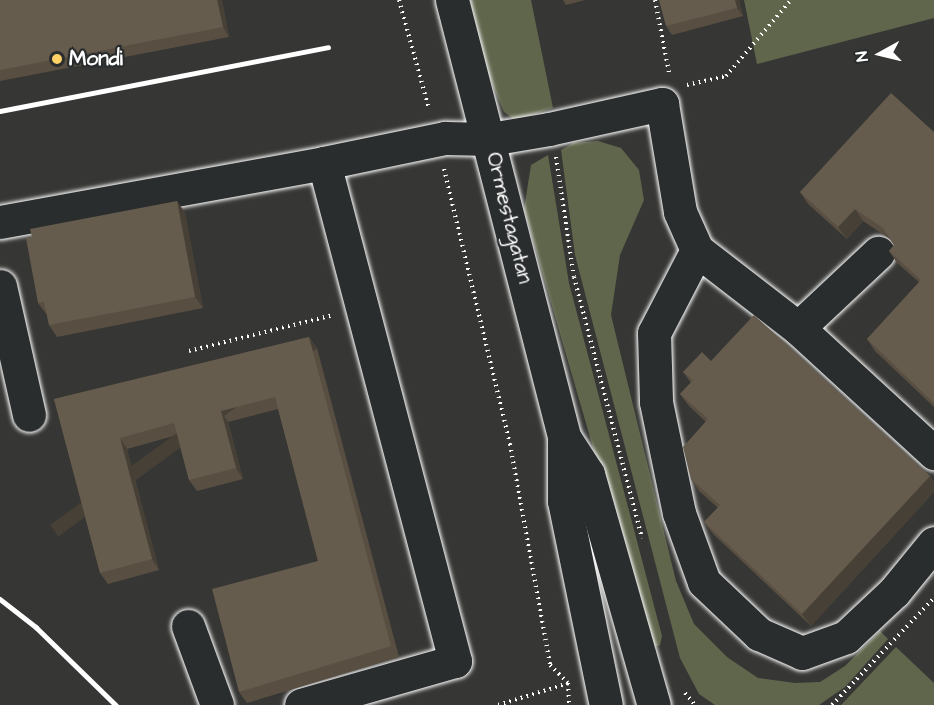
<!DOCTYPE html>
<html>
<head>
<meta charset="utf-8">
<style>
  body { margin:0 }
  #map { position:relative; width:934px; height:705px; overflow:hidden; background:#363634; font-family:"Architects Daughter",sans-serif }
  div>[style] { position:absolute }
  .green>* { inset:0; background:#60664c }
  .path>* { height:4px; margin-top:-2px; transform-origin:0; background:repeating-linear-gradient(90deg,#fff 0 1.5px,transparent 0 6px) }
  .roads { filter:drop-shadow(0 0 2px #fff) drop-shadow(0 0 2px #fff) }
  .minor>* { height:33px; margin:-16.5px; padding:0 16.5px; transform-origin:16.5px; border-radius:16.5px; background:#2a2d2e }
  .rail>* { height:4.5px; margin:-2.25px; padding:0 2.25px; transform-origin:2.25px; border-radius:2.25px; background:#fff }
  .wall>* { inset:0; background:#584f42 }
  .shaded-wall>* { inset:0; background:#474036; transform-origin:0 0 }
  .building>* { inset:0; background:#665c4d }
  .dots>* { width:16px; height:16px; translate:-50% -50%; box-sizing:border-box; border:3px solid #2a2d2e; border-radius:50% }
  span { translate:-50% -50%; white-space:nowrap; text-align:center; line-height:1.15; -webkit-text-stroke:4.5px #2a2d2e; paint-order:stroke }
  .poi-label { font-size:21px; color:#fff; font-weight:700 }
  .left { translate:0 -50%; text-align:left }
  .street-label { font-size:21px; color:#fff }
  .north { position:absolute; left:850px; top:24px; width:60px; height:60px; -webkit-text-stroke:4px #2a2d2e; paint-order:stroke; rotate:262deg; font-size:16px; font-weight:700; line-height:24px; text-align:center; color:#fff }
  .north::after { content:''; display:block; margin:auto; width:21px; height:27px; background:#fff; clip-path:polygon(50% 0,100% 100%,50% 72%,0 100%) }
</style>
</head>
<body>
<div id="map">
  <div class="green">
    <i style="clip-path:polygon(470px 0,531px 0,553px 108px,515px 120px,504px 112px,483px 62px)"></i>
    <i style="clip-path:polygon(744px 0,934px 0,934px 18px,757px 64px)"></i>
    <i style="clip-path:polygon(598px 141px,621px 148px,639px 170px,644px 200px,620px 255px,611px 315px,676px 581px,694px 624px,727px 657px,758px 678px,795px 683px,820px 682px,845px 666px,880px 631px,888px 639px,845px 687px,819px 705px,715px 705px,699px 694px,680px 658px,575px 255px,561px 150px,573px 143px)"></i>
    <i style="clip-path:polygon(548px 155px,569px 283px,662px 636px,660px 645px,651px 648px,524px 209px,531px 165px)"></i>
    <i style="clip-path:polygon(896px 647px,934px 683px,934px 705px,841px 705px)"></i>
  </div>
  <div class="path">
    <i style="left:399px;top:0;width:113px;rotate:74.6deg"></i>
    <i style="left:655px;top:0;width:74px;rotate:79.1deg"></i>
    <i style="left:687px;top:85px;width:40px;rotate:-13deg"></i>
    <i style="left:726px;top:76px;width:100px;rotate:-49.5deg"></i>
    <i style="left:556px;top:157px;width:121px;rotate:81.5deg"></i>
    <i style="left:574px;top:277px;width:270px;rotate:75.4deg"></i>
    <i style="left:444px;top:169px;width:283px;rotate:76.5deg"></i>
    <i style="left:510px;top:444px;width:225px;rotate:79.7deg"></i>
    <i style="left:550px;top:665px;width:25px;rotate:45deg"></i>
    <i style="left:568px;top:683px;width:22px;rotate:87deg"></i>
    <i style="left:189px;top:351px;width:148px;rotate:-14deg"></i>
    <i style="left:685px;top:693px;width:16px;rotate:50deg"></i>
    <i style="left:498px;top:705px;width:74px;rotate:-17.2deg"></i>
    <i style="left:832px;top:705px;width:148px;rotate:-46.4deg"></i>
  </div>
  <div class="roads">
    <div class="minor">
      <i style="left:452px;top:0;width:451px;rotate:75.6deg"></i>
      <i style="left:564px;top:437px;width:64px;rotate:90deg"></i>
      <i style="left:564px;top:501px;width:208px;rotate:78.4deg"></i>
      <i style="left:324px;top:163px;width:124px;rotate:-11.7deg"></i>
      <i style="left:445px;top:138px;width:45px;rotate:1.3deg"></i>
      <i style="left:490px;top:139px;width:60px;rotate:-9.6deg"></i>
      <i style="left:549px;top:129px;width:116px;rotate:-12.5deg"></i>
      <i style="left:662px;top:104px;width:109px;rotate:80.5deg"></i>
      <i style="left:680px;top:212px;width:42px;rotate:65.9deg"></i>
      <i style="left:697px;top:250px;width:93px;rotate:117.4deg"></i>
      <i style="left:654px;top:333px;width:69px;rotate:88.3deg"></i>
      <i style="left:656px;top:402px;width:113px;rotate:78.3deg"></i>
      <i style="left:679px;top:513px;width:73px;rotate:70.1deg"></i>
      <i style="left:704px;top:582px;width:76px;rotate:43.4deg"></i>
      <i style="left:759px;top:634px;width:47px;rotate:23.8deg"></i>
      <i style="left:802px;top:653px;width:47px;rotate:-20deg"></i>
      <i style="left:846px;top:637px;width:66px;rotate:-43.2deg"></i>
      <i style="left:894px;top:592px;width:63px;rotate:-50.8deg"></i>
      <i style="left:0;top:222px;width:329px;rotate:-10.3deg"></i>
      <i style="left:324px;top:163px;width:515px;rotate:75.26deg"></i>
      <i style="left:455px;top:661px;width:160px;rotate:164.1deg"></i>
      <i style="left:697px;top:250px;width:128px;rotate:37.7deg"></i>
      <i style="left:798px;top:328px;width:185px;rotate:42.6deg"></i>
      <i style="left:0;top:286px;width:132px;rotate:77.3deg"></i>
      <i style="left:798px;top:328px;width:110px;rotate:-43.2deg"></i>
      <i style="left:564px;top:437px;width:44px;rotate:57deg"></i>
      <i style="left:588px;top:474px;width:240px;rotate:74.1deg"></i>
      <i style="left:188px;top:626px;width:84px;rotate:69.8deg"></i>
    </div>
  </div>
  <div class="rail">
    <i style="left:0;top:111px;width:334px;rotate:-11deg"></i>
    <i style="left:0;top:599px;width:46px;rotate:37.9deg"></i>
    <i style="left:36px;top:627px;width:112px;rotate:44.3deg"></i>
  </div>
  <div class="wall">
    <i style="clip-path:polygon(0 0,222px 0,229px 37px,0 81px)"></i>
    <i style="clip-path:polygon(563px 0,585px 0,566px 5px)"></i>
    <i style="clip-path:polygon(739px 0,743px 16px,672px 35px,666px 26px)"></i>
    <i style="clip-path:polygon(934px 132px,934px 407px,875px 351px,867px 339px,919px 282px,897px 263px,889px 251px,894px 245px,890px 239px,863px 221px,847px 239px,808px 204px,800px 192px)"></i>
    <i style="clip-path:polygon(177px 201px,185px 213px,203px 308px,57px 337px,49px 325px,47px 315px,38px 303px)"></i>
    <i style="clip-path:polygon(309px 337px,317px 348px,399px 657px,247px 703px,239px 692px,318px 561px,278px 409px,228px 422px,243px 479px,197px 491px,189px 480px,177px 435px,127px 449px,159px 570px,108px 584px,100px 573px,54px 399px)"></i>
    <i style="clip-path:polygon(711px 361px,930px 476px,934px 482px,934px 492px,811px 626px,713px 534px,704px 522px,718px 508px,699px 491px,691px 479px,706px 422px,689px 406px,680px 394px,691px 383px,683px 372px)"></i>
  </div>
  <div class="shaded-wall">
    <i style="clip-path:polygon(217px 0,222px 0,229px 37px,223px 27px)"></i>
    <i style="clip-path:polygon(735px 0,739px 0,743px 16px,737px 8px)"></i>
    <i style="clip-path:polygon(177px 201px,185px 213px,203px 308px,195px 297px)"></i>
    <i style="clip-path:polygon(855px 209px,863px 221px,847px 239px,838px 227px)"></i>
    <i style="left:309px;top:337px;width:14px;height:320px;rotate:54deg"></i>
    <i style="clip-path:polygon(221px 411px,228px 422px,243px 479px,236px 468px)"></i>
    <i style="clip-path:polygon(120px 438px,127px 449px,159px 570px,152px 559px)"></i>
    <i style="clip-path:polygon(930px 476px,934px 482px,934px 492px,811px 626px,802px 614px)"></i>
  </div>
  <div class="building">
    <i style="clip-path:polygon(0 0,217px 0,223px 27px,0 70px)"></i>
    <i style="clip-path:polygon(659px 0,735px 0,737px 8px,666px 26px)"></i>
    <i style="clip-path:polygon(891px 93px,934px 132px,934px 403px,867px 339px,921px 280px,889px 251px,894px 245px,883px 228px,855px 209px,838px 227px,800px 192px)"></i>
    <i style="clip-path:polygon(177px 201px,195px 297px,49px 325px,44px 302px,38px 303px,26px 238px,32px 237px,30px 229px)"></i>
    <i style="clip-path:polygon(754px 315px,930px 476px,802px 614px,704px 522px,720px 505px,691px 479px,683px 447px,708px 419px,680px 394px,693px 380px,683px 372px,702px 352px,711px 361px)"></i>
    <i style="clip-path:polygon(309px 337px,391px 646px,239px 692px,212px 589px,318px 561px,275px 397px,221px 411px,236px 468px,189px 480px,174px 423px,120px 438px,152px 559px,100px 573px,54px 399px)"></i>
  </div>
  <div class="dots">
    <i style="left:57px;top:59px;background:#ffd166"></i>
  </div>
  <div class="poi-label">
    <span class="left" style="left:69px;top:59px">Mondi</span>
  </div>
  <div class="street-label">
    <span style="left:509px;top:218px;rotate:76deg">Ormestagatan</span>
  </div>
  <div class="north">N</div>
</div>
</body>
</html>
